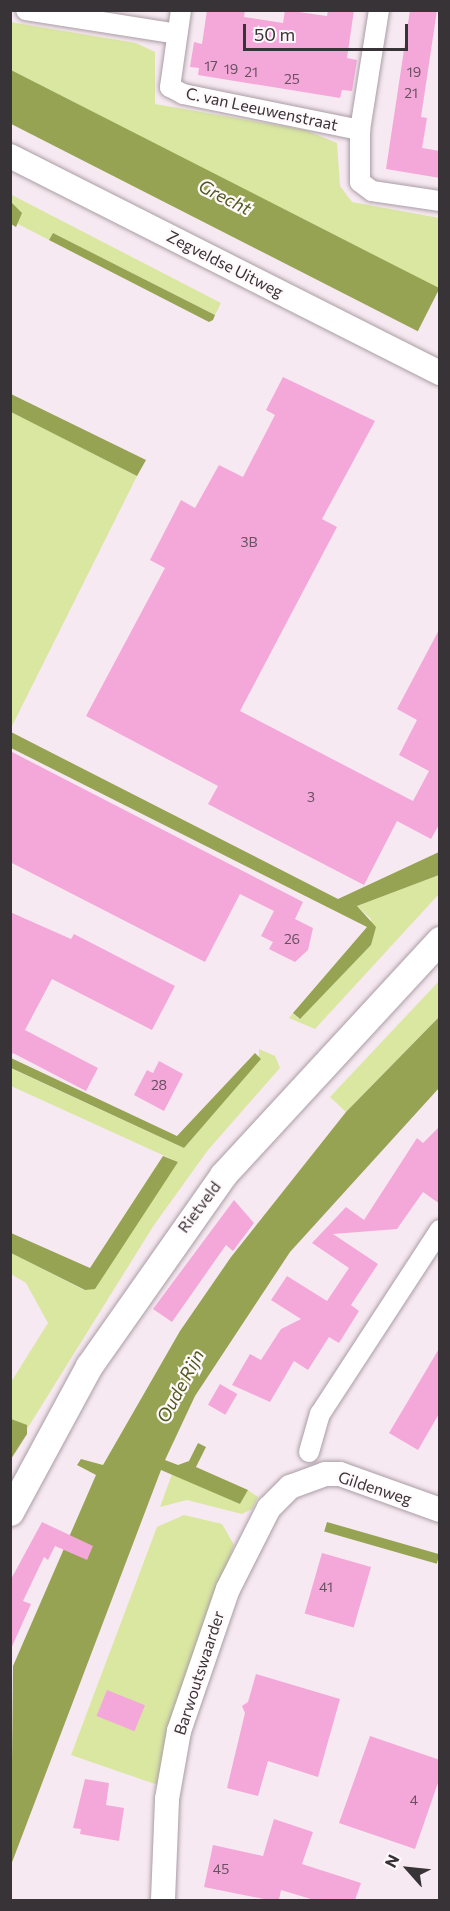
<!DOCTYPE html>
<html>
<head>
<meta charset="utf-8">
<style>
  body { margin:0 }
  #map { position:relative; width:450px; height:1911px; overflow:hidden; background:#f7e9f1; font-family:Commissioner,sans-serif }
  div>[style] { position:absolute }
  .green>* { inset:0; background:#d9e7a1 }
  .water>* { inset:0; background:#96a352; transform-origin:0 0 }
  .building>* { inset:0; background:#f4a8d9; transform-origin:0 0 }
  .roads { filter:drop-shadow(0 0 2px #aa9da5) drop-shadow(0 0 2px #aa9da5) }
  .minor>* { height:20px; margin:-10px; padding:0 10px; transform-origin:10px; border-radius:10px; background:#fff }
  .tertiary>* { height:24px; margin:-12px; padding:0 12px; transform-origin:12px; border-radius:12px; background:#fff }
  .secondary>* { height:27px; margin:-13.5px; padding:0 13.5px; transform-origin:13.5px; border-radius:13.5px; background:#fff }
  span { translate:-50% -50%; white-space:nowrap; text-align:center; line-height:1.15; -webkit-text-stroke:4.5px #fff9fc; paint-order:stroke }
  .number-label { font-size:14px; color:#67505f }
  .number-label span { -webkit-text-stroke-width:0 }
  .street-label { font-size:16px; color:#383336 }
  .water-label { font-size:18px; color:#505a1f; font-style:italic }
  .frame { position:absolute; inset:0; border:12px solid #383336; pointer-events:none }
  .north { position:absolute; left:378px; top:1839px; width:60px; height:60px; -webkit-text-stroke:4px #fff9fc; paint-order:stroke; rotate:297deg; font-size:16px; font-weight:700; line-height:24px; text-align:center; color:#383336 }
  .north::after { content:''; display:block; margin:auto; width:21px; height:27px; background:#383336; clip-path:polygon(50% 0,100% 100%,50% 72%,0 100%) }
  .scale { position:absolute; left:243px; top:24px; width:165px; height:27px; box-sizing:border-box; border:3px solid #383336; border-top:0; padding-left:8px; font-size:18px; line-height:21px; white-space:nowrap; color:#383336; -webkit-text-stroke:4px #fff9fc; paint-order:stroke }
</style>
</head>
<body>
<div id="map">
  <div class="green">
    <i style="clip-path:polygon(10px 22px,136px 43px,155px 52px,155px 104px,305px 130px,337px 143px,340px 186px,352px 202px,439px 218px,439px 290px,11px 70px)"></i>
    <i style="clip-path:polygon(10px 194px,221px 303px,215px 315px,53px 233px,49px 240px,18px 224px)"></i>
    <i style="clip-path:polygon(11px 412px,137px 476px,11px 728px)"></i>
    <i style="clip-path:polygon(439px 875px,439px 894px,315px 1029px,289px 1018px,293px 1013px,299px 1019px,371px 945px,371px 919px,357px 906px)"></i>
    <i style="clip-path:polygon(439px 981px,439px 1017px,346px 1112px,330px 1097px)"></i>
    <i style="clip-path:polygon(259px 1049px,275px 1056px,280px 1068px,208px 1150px,154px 1225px,27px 1429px,22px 1427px,11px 1419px,11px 1382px,48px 1323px,26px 1283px,11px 1274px,11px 1253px,84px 1290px,178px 1162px,11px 1086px,10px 1068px,184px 1148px,259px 1056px)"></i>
    <i style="clip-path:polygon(172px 1474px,240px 1504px,248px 1490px,258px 1497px,252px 1509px,242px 1514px,187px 1500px,160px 1507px)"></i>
    <i style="clip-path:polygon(184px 1515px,222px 1524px,234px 1545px,172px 1720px,158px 1785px,71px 1755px,157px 1527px)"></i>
  </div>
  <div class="water">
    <i style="left:11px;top:70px;width:481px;height:48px;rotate:27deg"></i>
    <i style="clip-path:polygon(11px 202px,22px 213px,16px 227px,11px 224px)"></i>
    <i style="clip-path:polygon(53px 233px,215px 315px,213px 320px,209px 322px,49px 240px)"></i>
    <i style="clip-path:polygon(11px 394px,146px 460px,137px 476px,11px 412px)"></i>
    <i style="clip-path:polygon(11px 732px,338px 899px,439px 852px,439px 875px,357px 906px,376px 927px,371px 945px,300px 1019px,293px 1013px,367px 927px,11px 748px)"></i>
    <i style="clip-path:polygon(439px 1017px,439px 1088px,290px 1252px,195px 1396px,165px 1460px,178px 1465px,189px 1461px,198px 1443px,206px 1447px,196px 1467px,248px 1490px,240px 1504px,161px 1470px,11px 1865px,13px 1666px,96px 1475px,77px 1465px,81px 1459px,103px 1465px,180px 1331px,231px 1257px,346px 1112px)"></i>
    <i style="clip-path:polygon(255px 1053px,261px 1059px,184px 1148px,11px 1068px,11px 1058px,177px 1136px)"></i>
    <i style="clip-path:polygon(163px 1156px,178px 1162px,95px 1289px,85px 1290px,11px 1253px,11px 1233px,90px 1268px)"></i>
    <i style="clip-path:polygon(11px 1419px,27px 1425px,27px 1434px,11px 1459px)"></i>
    <i style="left:327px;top:1522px;width:117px;height:10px;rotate:16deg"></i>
  </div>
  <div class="building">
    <i style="clip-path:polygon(207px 10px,245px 10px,244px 17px,283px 23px,285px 10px,327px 16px,328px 10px,354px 10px,347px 58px,357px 60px,352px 91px,342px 90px,340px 98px,198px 75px,199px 68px,190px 67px,194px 42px,202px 44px)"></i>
    <i style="clip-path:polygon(410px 10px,437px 10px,421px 117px,427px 118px,422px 148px,440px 151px,440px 178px,386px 169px)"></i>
    <i style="clip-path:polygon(283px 377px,375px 421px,322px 519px,337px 527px,240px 711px,413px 801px,429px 771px,399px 755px,417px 720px,397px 709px,440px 628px,440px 823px,431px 839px,397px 821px,364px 885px,208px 804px,218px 786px,86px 716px,165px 568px,150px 560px,181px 500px,195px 508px,219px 465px,243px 477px,275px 415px,266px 410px)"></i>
    <i style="clip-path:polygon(10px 751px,303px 902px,295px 919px,313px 928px,308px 950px,295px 962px,269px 949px,273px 942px,261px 936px,274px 911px,240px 894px,205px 962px,10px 862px)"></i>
    <i style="clip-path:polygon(10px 912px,71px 939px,74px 934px,175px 986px,152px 1030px,52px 979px,25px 1030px,98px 1068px,86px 1091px,13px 1053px,10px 1058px)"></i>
    <i style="clip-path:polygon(159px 1061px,183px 1074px,164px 1111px,134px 1095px,147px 1070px,153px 1073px)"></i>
    <i style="clip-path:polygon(440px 1126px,440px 1204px,423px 1192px,397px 1229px,333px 1234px,378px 1264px,351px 1305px,359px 1311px,339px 1343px,329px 1337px,308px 1370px,294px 1361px,270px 1402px,232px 1385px,250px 1354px,261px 1360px,281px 1329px,301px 1319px,271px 1300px,287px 1276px,327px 1301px,349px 1268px,312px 1243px,346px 1207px,364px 1220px,417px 1138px,423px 1143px)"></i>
    <i style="clip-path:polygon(234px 1200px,254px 1223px,233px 1251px,226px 1245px,172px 1322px,153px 1309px)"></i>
    <i style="clip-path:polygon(440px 1347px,440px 1412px,418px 1450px,389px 1433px)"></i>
    <i style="left:220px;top:1384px;width:20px;height:24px;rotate:30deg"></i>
    <i style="clip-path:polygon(42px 1522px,93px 1546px,87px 1560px,55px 1546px,48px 1560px,44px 1557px,23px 1601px,31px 1604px,10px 1651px,10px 1581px)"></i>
    <i style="left:322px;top:1553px;width:51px;height:63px;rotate:16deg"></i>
    <i style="clip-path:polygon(256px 1674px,340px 1699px,318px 1777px,268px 1761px,258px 1796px,227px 1788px,245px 1713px,242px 1706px,248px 1702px)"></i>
    <i style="left:107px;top:1690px;width:41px;height:28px;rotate:22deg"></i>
    <i style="clip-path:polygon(370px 1736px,440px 1760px,440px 1777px,415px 1849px,339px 1823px)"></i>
    <i style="clip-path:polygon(85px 1779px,109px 1783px,106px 1805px,124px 1808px,119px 1841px,80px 1834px,81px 1829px,73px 1828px)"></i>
    <i style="clip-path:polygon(274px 1819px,313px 1832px,302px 1864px,361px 1883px,355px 1900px,314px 1900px,281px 1890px,279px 1900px,269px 1900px,204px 1887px,213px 1845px,263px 1856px)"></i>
  </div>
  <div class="roads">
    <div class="minor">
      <i style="left:26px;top:10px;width:153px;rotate:9deg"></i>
      <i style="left:181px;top:10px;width:78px;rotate:98.1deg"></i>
      <i style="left:170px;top:87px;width:15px;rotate:28deg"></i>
      <i style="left:183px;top:94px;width:181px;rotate:11.5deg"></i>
      <i style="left:379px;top:10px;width:121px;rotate:99deg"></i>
      <i style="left:360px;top:130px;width:52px;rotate:90deg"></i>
      <i style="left:360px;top:182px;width:15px;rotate:37deg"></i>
      <i style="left:372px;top:191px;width:69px;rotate:8.4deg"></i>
      <i style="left:309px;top:1452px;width:40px;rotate:-74deg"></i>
      <i style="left:320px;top:1414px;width:220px;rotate:-56.9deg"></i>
    </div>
    <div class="tertiary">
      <i style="left:10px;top:156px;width:482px;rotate:26.8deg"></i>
      <i style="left:163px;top:1900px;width:101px;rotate:-87.7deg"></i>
      <i style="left:167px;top:1799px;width:69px;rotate:-80deg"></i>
      <i style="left:179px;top:1731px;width:150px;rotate:-71deg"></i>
      <i style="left:228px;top:1589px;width:91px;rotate:-63.2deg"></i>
      <i style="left:269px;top:1508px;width:30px;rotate:-45deg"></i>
      <i style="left:290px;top:1487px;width:37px;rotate:-20deg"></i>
      <i style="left:325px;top:1474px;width:15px"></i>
      <i style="left:340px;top:1474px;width:106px;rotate:19.8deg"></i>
    </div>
    <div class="secondary">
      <i style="left:10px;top:1512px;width:166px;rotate:-61.6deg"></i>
      <i style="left:89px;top:1366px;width:233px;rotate:-54.9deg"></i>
      <i style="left:223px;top:1175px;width:320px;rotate:-47.3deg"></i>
    </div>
  </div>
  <div class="number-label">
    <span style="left:211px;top:66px">17</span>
    <span style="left:231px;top:69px">19</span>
    <span style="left:251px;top:72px">21</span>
    <span style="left:414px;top:72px">19</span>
    <span style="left:292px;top:79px">25</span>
    <span style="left:411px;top:93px">21</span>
    <span style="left:249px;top:542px">3B</span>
    <span style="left:311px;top:797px">3</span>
    <span style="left:292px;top:939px">26</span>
    <span style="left:159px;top:1085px">28</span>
    <span style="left:326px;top:1587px">41</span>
    <span style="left:414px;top:1800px">4</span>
    <span style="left:221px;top:1869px">45</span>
  </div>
  <div class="street-label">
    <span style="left:262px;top:109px;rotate:12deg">C. van Leeuwenstraat</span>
    <span style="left:225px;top:264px;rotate:27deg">Zegveldse Uitweg</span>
    <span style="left:199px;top:1207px;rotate:-53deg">Rietveld</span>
    <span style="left:375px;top:1488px;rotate:18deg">Gildenweg</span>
    <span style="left:199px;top:1673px;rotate:-72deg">Barwoutswaarder</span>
  </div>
  <div class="water-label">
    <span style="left:225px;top:197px;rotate:27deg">Grecht</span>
    <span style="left:180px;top:1386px;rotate:-62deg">Oude Rijn</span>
  </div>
  <div class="frame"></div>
  <div class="north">N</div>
  <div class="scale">50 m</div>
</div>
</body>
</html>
